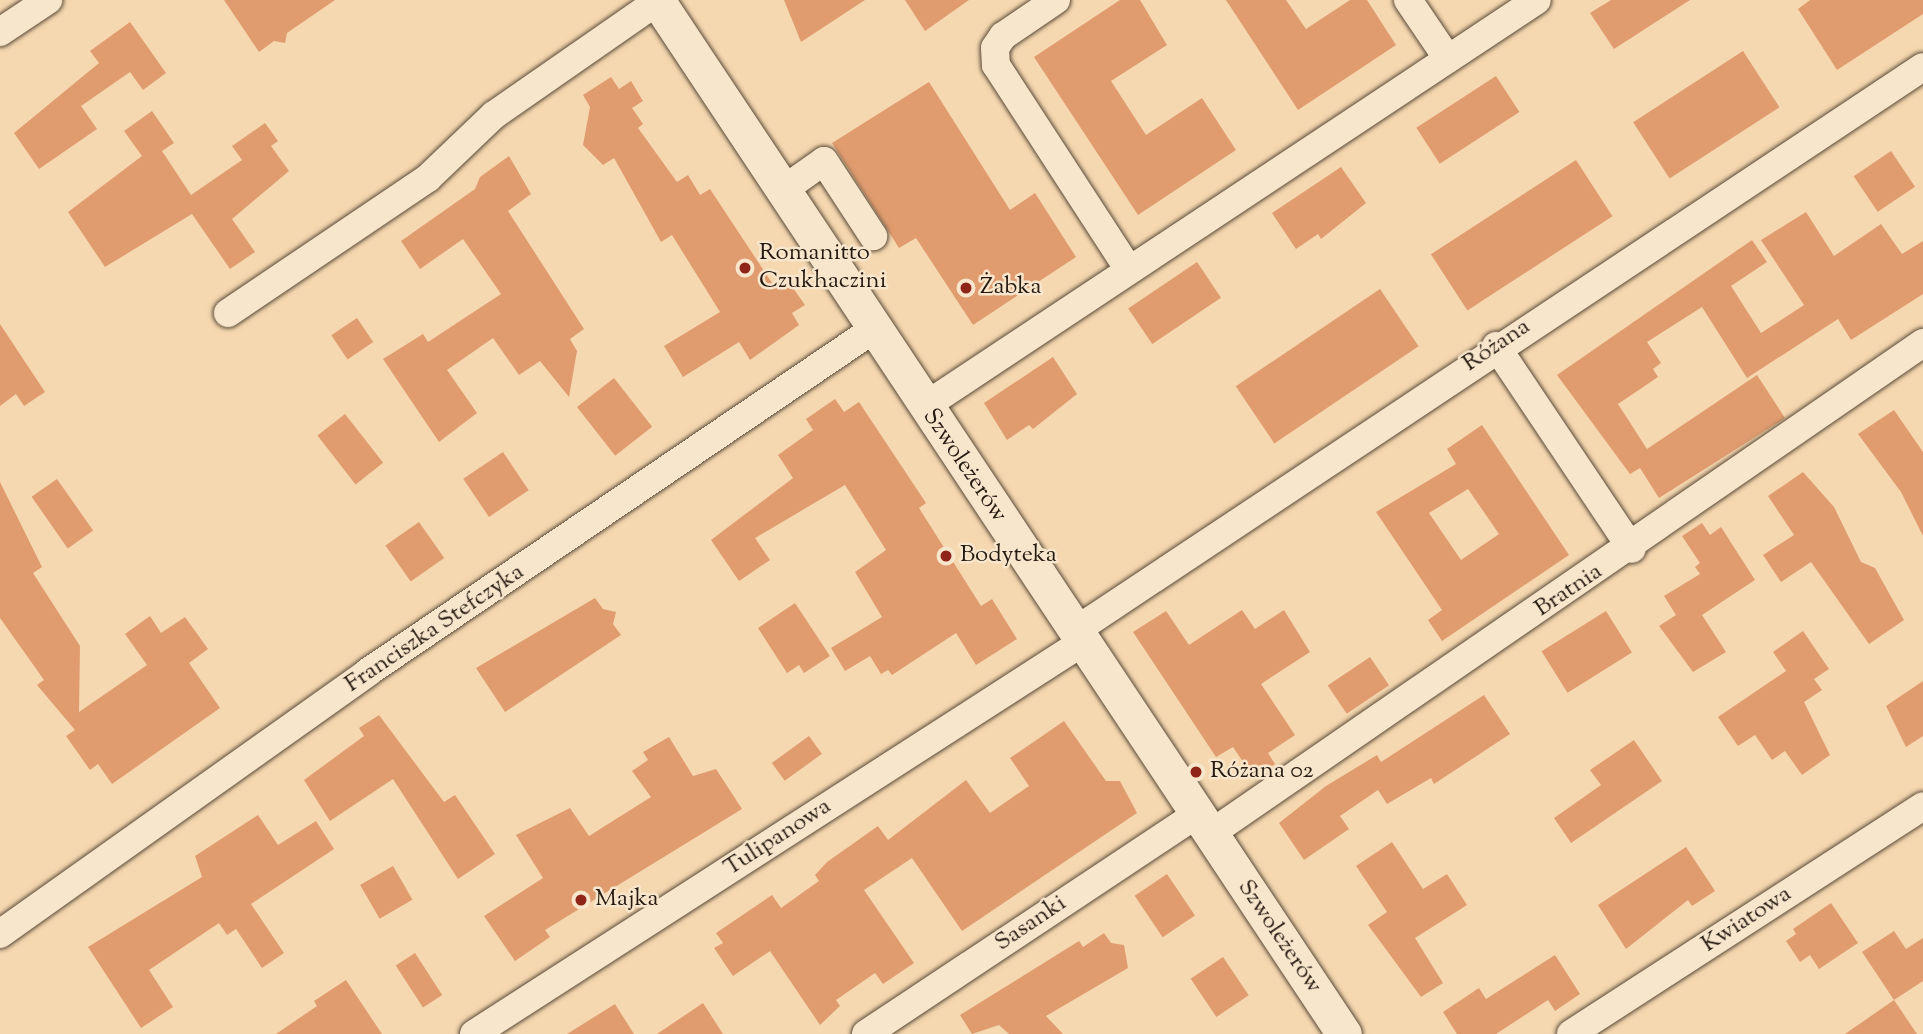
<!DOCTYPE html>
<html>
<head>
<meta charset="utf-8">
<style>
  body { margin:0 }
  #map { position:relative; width:1923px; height:1034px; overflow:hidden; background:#f5d8b0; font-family:"Sorts Mill Goudy",serif }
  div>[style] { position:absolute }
  .building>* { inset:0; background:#e09c6f; transform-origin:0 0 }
  .roads { filter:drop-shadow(0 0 2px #5a4a39) drop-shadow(0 0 2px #5a4a39) }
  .minor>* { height:28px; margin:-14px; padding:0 14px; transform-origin:14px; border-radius:14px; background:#f8e6cc }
  .tertiary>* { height:35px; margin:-17.5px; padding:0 17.5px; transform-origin:17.5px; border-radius:17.5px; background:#f8e6cc }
  .dots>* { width:19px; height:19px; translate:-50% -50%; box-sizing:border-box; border:4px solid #f8e6cc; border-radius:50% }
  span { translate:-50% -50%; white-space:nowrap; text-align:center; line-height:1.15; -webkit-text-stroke:5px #f8e6cc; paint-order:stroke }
  .poi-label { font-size:24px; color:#261a11 }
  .left { translate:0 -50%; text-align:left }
  .street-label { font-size:24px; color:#261a11 }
</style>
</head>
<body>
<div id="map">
  <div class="building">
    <i style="clip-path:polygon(224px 0,335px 0,287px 33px,285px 43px,274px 41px,259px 52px)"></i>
    <i style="clip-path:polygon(784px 0,865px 0,801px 42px)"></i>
    <i style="clip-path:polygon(905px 0,969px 0,925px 31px)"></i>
    <i style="clip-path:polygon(1120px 0,1140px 0,1167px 45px,1111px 81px,1146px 135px,1202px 98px,1236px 150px,1138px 215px,1034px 57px)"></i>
    <i style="clip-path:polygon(1226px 0,1286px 0,1306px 29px,1350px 0,1367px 0,1396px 45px,1298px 110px)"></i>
    <i style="clip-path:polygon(1611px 0,1690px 0,1614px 49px,1590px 13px)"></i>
    <i style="clip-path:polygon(1810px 0,1923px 0,1923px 14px,1837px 70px,1798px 9px)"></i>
    <i style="clip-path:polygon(130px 22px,166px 73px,143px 90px,130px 72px,81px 106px,97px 129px,39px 169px,14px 133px,99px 63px,90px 51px)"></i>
    <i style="left:1743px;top:51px;width:67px;height:131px;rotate:57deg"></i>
    <i style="left:1496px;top:76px;width:43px;height:95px;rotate:57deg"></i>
    <i style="clip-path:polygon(611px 77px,619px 89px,631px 81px,643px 101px,632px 108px,643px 124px,638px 128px,677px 182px,688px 175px,700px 195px,710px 189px,774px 286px,786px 278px,805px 305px,792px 313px,799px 325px,750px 360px,739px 342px,683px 377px,664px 346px,720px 312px,672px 235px,661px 242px,614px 158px,603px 165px,583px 145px,590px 107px,583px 95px)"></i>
    <i style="clip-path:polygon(929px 82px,1010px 210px,1035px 193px,1076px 257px,973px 325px,916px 238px,899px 248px,832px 143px)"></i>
    <i style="clip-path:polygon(152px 111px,174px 143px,162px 151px,191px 195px,242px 160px,232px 146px,265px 123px,278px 141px,271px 146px,289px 171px,232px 219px,255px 252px,230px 269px,192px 214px,105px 267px,68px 212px,142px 156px,124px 131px)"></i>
    <i style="left:1891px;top:151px;width:43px;height:45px;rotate:56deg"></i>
    <i style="clip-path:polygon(509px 156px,531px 194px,508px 211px,584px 329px,570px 339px,577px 351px,569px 397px,540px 361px,519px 375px,493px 338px,447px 370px,477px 413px,439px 442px,383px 359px,423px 334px,428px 342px,501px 294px,463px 239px,420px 269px,401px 241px,475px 189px,480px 177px)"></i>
    <i style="left:1576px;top:160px;width:67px;height:173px;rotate:57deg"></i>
    <i style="clip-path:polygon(1341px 167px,1366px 203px,1321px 239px,1318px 234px,1296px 249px,1272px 213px)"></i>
    <i style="clip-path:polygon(1806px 212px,1834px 256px,1881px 224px,1902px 254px,1923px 241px,1923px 294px,1851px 340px,1838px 319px,1747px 378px,1702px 307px,1647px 342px,1661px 363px,1653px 369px,1658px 377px,1618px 404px,1647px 449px,1757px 375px,1785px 418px,1659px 498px,1640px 468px,1630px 474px,1557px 375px,1752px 240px,1767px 262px,1731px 286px,1761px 333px,1804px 305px,1761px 240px)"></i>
    <i style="left:1197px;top:262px;width:43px;height:83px;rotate:56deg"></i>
    <i style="left:1380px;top:289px;width:69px;height:174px;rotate:56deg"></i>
    <i style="left:357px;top:318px;width:29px;height:31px;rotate:56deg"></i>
    <i style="clip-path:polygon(0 324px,45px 392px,24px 406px,16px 394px,0 406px)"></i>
    <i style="clip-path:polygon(1053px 357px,1077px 394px,1033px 429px,1029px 425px,1007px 440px,984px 403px)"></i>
    <i style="left:614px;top:378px;width:62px;height:47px;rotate:52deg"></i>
    <i style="clip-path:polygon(835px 399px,844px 412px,859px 402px,926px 503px,919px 508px,981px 606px,992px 599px,1017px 639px,976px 665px,956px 633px,892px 675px,888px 670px,881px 674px,870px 656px,845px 671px,831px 648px,882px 617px,855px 572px,886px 550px,845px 485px,755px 538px,770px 560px,739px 581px,711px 540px,793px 478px,778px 455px,813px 430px,806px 419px)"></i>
    <i style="clip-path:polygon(1894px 410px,1923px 452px,1923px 536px,1901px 492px,1858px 434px)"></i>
    <i style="left:345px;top:414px;width:62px;height:35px;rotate:52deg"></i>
    <i style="clip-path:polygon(evenodd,1482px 425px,1569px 555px,1442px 641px,1428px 620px,1442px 610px,1376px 512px,1456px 464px,1447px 449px,1482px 425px,1468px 489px,1499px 534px,1461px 560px,1429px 513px,1468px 489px)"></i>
    <i style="left:503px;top:452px;width:46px;height:48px;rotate:56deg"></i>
    <i style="clip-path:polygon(1803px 472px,1834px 507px,1861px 562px,1875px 568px,1904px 620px,1869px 644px,1811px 562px,1781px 582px,1763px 555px,1794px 535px,1768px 496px)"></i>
    <i style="left:57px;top:479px;width:63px;height:31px;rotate:55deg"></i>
    <i style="clip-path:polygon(0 482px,42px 567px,33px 573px,80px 646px,79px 712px,147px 665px,125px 634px,150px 616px,161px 633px,185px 617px,208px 649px,189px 663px,220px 708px,112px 784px,98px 764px,90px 770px,66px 736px,75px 730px,37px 685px,44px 680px,0 618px)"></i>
    <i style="left:419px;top:522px;width:44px;height:41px;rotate:55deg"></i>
    <i style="clip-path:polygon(1702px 523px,1710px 535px,1721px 527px,1755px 580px,1702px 615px,1726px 652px,1693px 672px,1659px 626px,1676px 615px,1664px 596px,1700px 574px,1695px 567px,1700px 563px,1682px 536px)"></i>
    <i style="clip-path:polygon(595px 598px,603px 609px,616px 612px,613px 624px,621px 635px,505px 712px,476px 668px)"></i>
    <i style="clip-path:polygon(795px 603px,830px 656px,804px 673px,799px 665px,787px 673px,758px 628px)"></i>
    <i style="clip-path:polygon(1242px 610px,1255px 629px,1284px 610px,1310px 652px,1261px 684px,1295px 735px,1268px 753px,1275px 764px,1254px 778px,1233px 747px,1216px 757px,1133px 632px,1166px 611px,1189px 645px)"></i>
    <i style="left:1606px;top:611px;width:49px;height:76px;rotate:58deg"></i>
    <i style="clip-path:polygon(1803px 631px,1829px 669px,1814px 679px,1822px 690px,1804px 702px,1830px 755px,1802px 775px,1785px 751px,1772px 760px,1755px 735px,1738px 746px,1718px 717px,1786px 671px,1773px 652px)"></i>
    <i style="left:1370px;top:657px;width:34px;height:51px;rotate:56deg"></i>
    <i style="clip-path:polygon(1923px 681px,1923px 736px,1906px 747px,1886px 706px)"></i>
    <i style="clip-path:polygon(1484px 695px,1510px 734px,1434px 784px,1431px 778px,1387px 804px,1378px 790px,1340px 816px,1349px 829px,1304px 860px,1279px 823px,1326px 786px,1377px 755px,1381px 762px)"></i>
    <i style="clip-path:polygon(379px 715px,444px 802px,455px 795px,495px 854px,458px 879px,393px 779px,330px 821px,304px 780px,364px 736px,359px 728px)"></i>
    <i style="clip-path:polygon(1064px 721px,1106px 781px,1120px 781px,1137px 813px,962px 931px,912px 858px,864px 890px,914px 963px,883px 984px,875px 973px,836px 1000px,840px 1006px,820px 1025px,770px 951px,733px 976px,714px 948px,723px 943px,716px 933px,772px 895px,781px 908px,819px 881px,815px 875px,827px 862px,878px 826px,888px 840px,966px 780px,990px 813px,1029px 786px,1010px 758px)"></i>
    <i style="left:809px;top:736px;width:22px;height:46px;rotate:54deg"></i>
    <i style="clip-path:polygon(669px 737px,693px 776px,716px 769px,742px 809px,545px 930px,550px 937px,515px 961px,484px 916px,543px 878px,516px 835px,570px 808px,589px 836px,651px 797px,632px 771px,648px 760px,643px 752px)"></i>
    <i style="clip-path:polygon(1634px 740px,1662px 781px,1571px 843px,1554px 818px,1601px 785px,1590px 770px)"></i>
    <i style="clip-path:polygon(258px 815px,278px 845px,316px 821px,334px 849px,251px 904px,284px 953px,262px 968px,236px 929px,227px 935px,219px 923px,149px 970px,173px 1007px,141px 1028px,88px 947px,202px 877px,195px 856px)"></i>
    <i style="clip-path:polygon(1392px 842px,1423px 889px,1447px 874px,1467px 905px,1415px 938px,1443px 983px,1421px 997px,1368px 925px,1387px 912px,1356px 866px)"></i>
    <i style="clip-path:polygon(1686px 847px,1715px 891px,1692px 906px,1688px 900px,1626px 949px,1598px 905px)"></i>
    <i style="left:393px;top:866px;width:39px;height:38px;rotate:60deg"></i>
    <i style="left:1167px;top:874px;width:50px;height:39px;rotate:56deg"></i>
    <i style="clip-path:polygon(1831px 903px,1858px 943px,1819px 969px,1810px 955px,1800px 962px,1786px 941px,1796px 934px,1793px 929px)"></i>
    <i style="clip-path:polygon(1894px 931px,1906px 949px,1923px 938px,1923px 981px,1894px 1000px,1862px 952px)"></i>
    <i style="clip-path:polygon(1104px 933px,1111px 943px,1124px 945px,1128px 968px,1046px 1016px,1063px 1034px,1009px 1034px,999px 1025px,972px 1034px,960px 1015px,1079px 941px,1083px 947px)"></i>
    <i style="left:415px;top:953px;width:50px;height:23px;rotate:57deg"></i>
    <i style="clip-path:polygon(1555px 955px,1580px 994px,1555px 1011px,1548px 1000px,1496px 1034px,1457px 1034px,1443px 1012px,1479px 988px,1486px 999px)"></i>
    <i style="left:1223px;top:957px;width:46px;height:39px;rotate:56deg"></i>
    <i style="clip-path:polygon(346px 980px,382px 1034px,276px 1034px,317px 1006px,314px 1001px)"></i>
    <i style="clip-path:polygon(1894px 1000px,1917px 1034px,1845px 1034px)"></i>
    <i style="clip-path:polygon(703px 1003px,723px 1034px,657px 1034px)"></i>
    <i style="clip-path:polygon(615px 1004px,634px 1034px,567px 1034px)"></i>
  </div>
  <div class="roads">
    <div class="minor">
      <i style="left:1056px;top:0;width:64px;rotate:145.8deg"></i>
      <i style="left:1003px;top:36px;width:14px;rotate:124deg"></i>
      <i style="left:995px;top:48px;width:17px;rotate:87deg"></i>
      <i style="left:996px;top:65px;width:244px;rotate:57deg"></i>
      <i style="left:1408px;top:0;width:71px;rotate:55.9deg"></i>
      <i style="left:0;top:32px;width:58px;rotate:-33.7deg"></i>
      <i style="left:783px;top:190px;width:50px;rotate:-35.3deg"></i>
      <i style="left:824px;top:161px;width:90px;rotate:56.8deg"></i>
      <i style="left:228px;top:313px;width:241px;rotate:-34deg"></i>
      <i style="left:428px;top:178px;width:91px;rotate:-43.7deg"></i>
      <i style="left:494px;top:115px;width:200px;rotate:-34.8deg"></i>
      <i style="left:1496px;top:346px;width:244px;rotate:56.2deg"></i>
      <i style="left:925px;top:406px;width:734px;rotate:-33.56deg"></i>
      <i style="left:1075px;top:631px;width:1018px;rotate:-33.63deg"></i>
      <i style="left:1210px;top:834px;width:866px;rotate:-34.55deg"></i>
      <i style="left:0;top:934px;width:452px;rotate:-35.4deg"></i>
      <i style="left:368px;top:672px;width:611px;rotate:-34.13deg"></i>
      <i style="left:474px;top:1034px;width:724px;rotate:-32.77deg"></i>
      <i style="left:866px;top:1034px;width:397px;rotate:-33.6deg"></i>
      <i style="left:1571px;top:1034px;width:419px;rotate:-32.9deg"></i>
    </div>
    <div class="tertiary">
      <i style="left:657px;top:0;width:1241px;rotate:56.4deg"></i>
    </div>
  </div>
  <div class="dots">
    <i style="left:745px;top:268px;background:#8f2418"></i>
    <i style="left:966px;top:288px;background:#8f2418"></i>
    <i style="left:946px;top:556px;background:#8f2418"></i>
    <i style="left:1196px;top:772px;background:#8f2418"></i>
    <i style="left:581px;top:900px;background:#8f2418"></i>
  </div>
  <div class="poi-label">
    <span class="left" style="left:759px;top:268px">Romanitto<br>Czukhaczini</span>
    <span class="left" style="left:980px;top:288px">Żabka</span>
    <span class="left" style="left:960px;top:556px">Bodyteka</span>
    <span class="left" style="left:1210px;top:772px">Różana 02</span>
    <span class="left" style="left:595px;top:900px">Majka</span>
  </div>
  <div class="street-label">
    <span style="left:1497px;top:346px;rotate:-34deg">Różana</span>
    <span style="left:964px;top:466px;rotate:56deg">Szwoleżerów</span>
    <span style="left:1569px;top:591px;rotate:-34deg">Bratnia</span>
    <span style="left:435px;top:629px;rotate:-34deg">Franciszka Stefczyka</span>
    <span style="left:778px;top:838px;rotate:-33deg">Tulipanowa</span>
    <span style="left:1747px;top:920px;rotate:-33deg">Kwiatowa</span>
    <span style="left:1031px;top:924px;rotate:-34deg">Sasanki</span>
    <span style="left:1279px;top:937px;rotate:56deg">Szwoleżerów</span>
  </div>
</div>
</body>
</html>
